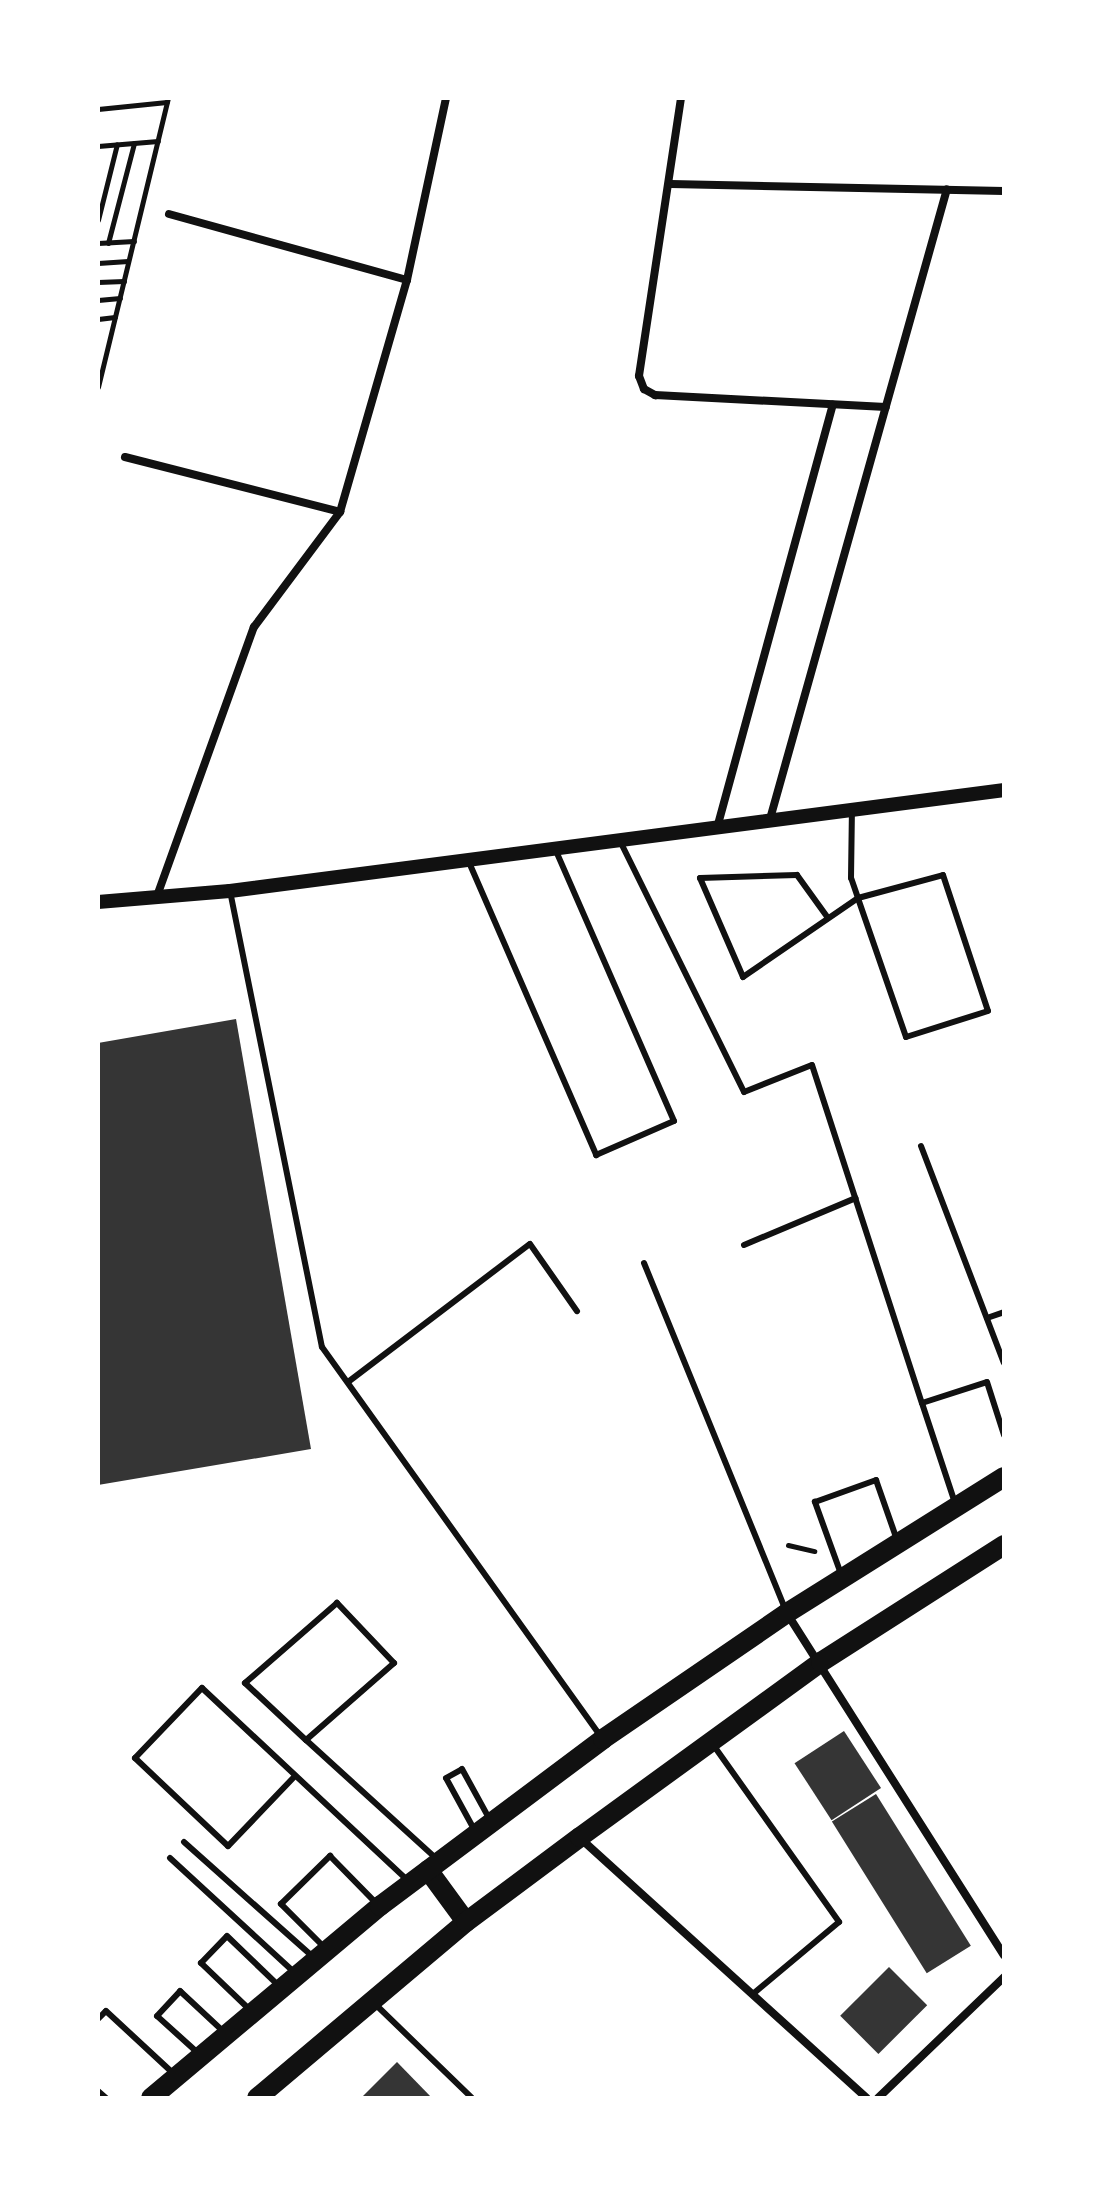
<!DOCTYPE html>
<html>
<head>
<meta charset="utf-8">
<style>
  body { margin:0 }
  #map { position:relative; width:1102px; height:2196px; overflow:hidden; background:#fff; font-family:Arial,sans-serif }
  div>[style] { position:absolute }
  .building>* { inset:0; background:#353535; transform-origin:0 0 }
  .path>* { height:5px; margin:-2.5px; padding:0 2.5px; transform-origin:2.5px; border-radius:2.5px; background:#111 }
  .service>* { height:6px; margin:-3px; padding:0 3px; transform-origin:3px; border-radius:3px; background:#111 }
  .minor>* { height:8px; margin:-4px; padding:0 4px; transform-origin:4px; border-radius:4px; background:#111 }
  .tertiary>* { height:14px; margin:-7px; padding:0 7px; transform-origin:7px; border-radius:7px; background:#111 }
  .primary>* { height:20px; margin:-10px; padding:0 10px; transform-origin:10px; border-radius:10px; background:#111 }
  span { translate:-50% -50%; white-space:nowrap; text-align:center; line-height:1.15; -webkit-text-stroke:7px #fff; paint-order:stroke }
  .frame { position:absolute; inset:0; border:100px solid #fff; pointer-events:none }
</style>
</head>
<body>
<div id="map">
  <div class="building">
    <i style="clip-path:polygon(236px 1019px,311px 1449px,98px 1485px,98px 1043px)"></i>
    <i style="left:844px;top:1731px;width:68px;height:59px;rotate:57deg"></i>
    <i style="left:876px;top:1794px;width:179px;height:52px;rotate:58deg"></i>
    <i style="left:889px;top:1967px;width:54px;height:69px;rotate:45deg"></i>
    <i style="clip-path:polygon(397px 2062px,432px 2098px,361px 2098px)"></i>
  </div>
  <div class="path">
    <i style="left:98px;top:109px;width:69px;rotate:-5.8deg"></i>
    <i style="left:98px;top:146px;width:60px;rotate:-4.8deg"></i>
    <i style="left:98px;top:220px;width:78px;rotate:-76deg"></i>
    <i style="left:98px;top:243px;width:36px;rotate:-3deg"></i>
    <i style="left:108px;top:243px;width:103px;rotate:-75.4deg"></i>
    <i style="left:98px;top:263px;width:30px;rotate:-4deg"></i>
    <i style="left:98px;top:282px;width:26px;rotate:-2deg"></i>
    <i style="left:98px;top:300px;width:22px;rotate:-5deg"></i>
    <i style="left:98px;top:319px;width:17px;rotate:-7deg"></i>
    <i style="left:98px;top:387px;width:297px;rotate:-76.4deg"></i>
    <i style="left:788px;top:1545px;width:27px;rotate:13deg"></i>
  </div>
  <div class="service">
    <i style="left:620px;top:841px;width:280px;rotate:63.7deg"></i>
    <i style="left:744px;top:1092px;width:73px;rotate:-21.7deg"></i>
    <i style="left:812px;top:1065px;width:355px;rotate:72deg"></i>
    <i style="left:468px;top:860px;width:322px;rotate:66.5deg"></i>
    <i style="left:596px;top:1155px;width:85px;rotate:-23.6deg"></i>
    <i style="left:674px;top:1121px;width:297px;rotate:-113.6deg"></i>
    <i style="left:230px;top:891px;width:465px;rotate:78.6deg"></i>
    <i style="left:322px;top:1347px;width:478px;rotate:54.4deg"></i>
    <i style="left:828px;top:918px;width:53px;rotate:-125.8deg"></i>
    <i style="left:797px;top:875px;width:97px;rotate:178.2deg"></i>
    <i style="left:700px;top:878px;width:108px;rotate:66.5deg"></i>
    <i style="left:743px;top:977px;width:140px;rotate:-34.5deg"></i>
    <i style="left:858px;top:898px;width:88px;rotate:-15.1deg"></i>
    <i style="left:943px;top:875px;width:143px;rotate:71.7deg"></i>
    <i style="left:988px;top:1011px;width:86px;rotate:162.4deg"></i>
    <i style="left:906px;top:1037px;width:147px;rotate:-109.1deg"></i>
    <i style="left:858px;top:898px;width:21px;rotate:-109deg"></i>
    <i style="left:851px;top:878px;width:69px;rotate:-89.2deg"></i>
    <i style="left:921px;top:1146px;width:232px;rotate:69.1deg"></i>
    <i style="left:744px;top:1245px;width:121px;rotate:-22.8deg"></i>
    <i style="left:644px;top:1263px;width:374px;rotate:67.8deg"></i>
    <i style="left:987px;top:1318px;width:18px;rotate:-19deg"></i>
    <i style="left:348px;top:1382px;width:228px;rotate:-37.2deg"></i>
    <i style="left:530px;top:1244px;width:82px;rotate:55deg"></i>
    <i style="left:955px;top:1503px;width:105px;rotate:-108.3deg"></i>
    <i style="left:922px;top:1403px;width:68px;rotate:-17.9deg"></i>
    <i style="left:987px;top:1382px;width:56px;rotate:72.2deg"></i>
    <i style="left:841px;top:1574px;width:77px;rotate:-109.9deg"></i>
    <i style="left:815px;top:1502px;width:65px;rotate:-19.8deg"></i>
    <i style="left:876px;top:1480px;width:64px;rotate:70.7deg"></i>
    <i style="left:306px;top:1740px;width:117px;rotate:-41.2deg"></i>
    <i style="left:394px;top:1663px;width:83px;rotate:-133.5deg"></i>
    <i style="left:337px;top:1603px;width:122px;rotate:139deg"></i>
    <i style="left:245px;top:1683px;width:83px;rotate:43.1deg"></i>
    <i style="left:306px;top:1740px;width:177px;rotate:42.3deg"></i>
    <i style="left:714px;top:1746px;width:216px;rotate:54.6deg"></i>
    <i style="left:839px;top:1922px;width:112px;rotate:140.1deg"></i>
    <i style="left:295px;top:1776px;width:97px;rotate:133.7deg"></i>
    <i style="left:228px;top:1846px;width:128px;rotate:-136.6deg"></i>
    <i style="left:135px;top:1758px;width:97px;rotate:-46.3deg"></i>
    <i style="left:202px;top:1688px;width:282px;rotate:43.1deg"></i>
    <i style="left:475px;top:1831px;width:60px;rotate:-118.7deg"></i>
    <i style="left:446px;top:1778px;width:18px;rotate:-29deg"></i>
    <i style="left:462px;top:1769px;width:58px;rotate:61.2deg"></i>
    <i style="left:184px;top:1842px;width:173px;rotate:41.7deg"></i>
    <i style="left:170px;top:1858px;width:168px;rotate:42.6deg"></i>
    <i style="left:324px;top:1947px;width:61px;rotate:-135deg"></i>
    <i style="left:281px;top:1904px;width:69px;rotate:-44.4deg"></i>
    <i style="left:330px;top:1856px;width:67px;rotate:45.6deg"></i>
    <i style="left:374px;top:2003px;width:136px;rotate:44.1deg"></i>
    <i style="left:250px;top:2010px;width:68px;rotate:-136.2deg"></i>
    <i style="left:201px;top:1963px;width:37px;rotate:-46deg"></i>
    <i style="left:227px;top:1936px;width:72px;rotate:43.9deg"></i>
    <i style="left:98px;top:2019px;width:11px;rotate:-45deg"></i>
    <i style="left:106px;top:2011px;width:93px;rotate:42.8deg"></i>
    <i style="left:198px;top:2053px;width:55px;rotate:-137.9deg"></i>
    <i style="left:157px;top:2016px;width:34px;rotate:-47deg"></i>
    <i style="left:180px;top:1991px;width:60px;rotate:43deg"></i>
    <i style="left:98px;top:2091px;width:11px;rotate:41deg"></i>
  </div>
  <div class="minor">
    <i style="left:681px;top:98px;width:281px;rotate:98.6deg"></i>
    <i style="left:639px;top:376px;width:14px;rotate:69deg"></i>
    <i style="left:644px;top:389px;width:13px;rotate:29deg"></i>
    <i style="left:655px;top:395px;width:231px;rotate:3deg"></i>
    <i style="left:671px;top:184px;width:333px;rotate:1.2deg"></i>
    <i style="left:169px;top:214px;width:247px;rotate:15.5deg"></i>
    <i style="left:125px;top:457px;width:222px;rotate:14.3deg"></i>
    <i style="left:770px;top:819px;width:654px;rotate:-74.31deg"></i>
    <i style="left:717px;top:828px;width:439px;rotate:-74.7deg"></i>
    <i style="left:157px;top:896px;width:286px;rotate:-70.2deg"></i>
    <i style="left:254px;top:627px;width:144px;rotate:-53.2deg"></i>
    <i style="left:340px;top:512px;width:241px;rotate:-73.9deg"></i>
    <i style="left:407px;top:280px;width:186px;rotate:-77.9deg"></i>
    <i style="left:788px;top:1615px;width:403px;rotate:57.6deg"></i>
    <i style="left:580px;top:1838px;width:387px;rotate:42.2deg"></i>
    <i style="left:878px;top:2098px;width:175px;rotate:-43.8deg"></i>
  </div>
  <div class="tertiary">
    <i style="left:98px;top:902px;width:132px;rotate:-4.8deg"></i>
    <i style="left:230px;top:891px;width:781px;rotate:-7.43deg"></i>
  </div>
  <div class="primary">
    <i style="left:428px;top:1870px;width:64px;rotate:53.8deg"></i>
    <i style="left:151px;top:2098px;width:299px;rotate:-40deg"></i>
    <i style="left:380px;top:1906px;width:279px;rotate:-36.8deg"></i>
    <i style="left:603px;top:1739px;width:223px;rotate:-34.4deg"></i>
    <i style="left:787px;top:1613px;width:256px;rotate:-32.1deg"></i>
    <i style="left:257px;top:2098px;width:273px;rotate:-40.1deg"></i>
    <i style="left:466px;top:1922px;width:142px;rotate:-36.7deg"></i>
    <i style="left:580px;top:1837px;width:298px;rotate:-36deg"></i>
    <i style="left:821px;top:1662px;width:217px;rotate:-32.6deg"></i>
  </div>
  <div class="frame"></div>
</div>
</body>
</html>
